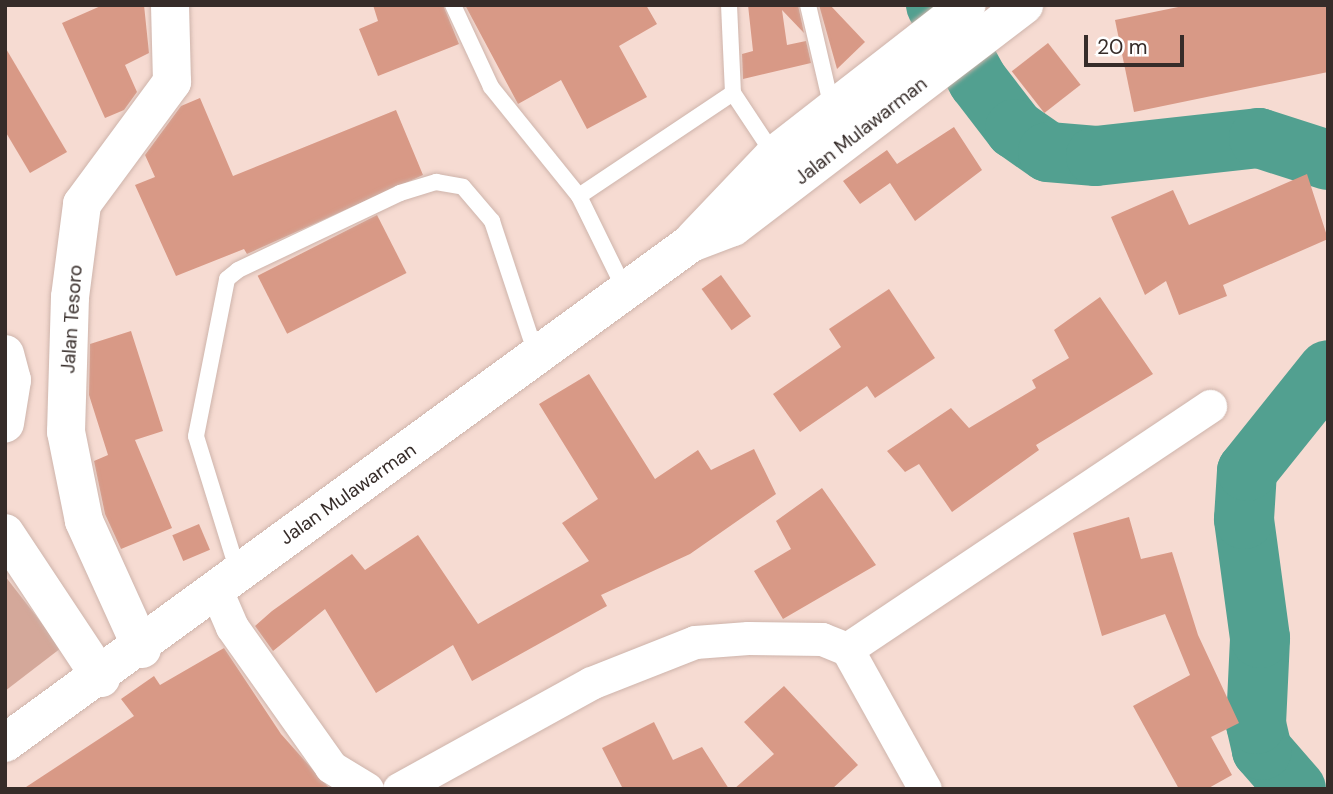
<!DOCTYPE html>
<style>
body{margin:0}
#map{position:relative;width:1333px;height:794px;overflow:hidden;background:#f6dbd2;font-family:"DM Sans",sans-serif}
div>[style]{position:absolute}
[style*='--x']{left:calc(var(--x)*1px);top:calc(var(--y)*1px);width:calc(var(--w)*1px);rotate:calc(var(--a)*1deg)}
.green>*{inset:0;background:#d4a89a}
.river>*{height:60px;margin:-30px;padding:0 30px;transform-origin:30px;border-radius:30px;background:#52a090}
.building>*{inset:0;background:#d89986;transform-origin:0 0}
.roads{filter:drop-shadow(0 0 2px #ceb4ab) drop-shadow(0 0 2px #ceb4ab)}
.service>*{height:16px;margin:-8px;padding:0 8px;transform-origin:8px;border-radius:8px;background:#fff}
.minor>*{height:33px;margin:-16.5px;padding:0 16.5px;transform-origin:16.5px;border-radius:16.5px;background:#fff}
.tertiary>*{height:38px;margin:-19px;padding:0 19px;transform-origin:19px;border-radius:19px;background:#fff}
.trunk>*{height:38px;margin:-19px;padding:0 19px;transform-origin:19px;border-radius:19px;background:#fff}
span{translate:-50% -50%;white-space:nowrap;text-align:center;line-height:1.15;-webkit-text-stroke:5px #fff;paint-order:stroke}
.street-label{font-size:19px;color:#362c29}
.frame{position:absolute;inset:0;border:7px solid #362c29;pointer-events:none}
.scale{position:absolute;left:1084px;top:35px;width:100px;height:32px;box-sizing:border-box;border:4px solid #362c29;border-top:0;padding-left:9px;font-size:21px;line-height:24px;white-space:nowrap;color:#362c29;-webkit-text-stroke:5px #fff;paint-order:stroke}
</style>
<div id="map">
<div class="green">
<div style="clip-path:polygon(5px 576px,61px 648px,5px 691px)"></div>
</div>
<div class="river">
<div style="--x:936;--y:5;--w:87;--a:61.1"></div>
<div style="--x:978;--y:81;--w:61;--a:52.4"></div>
<div style="--x:1015;--y:129;--w:40;--a:34.9"></div>
<div style="--x:1048;--y:152;--w:48;--a:4.8"></div>
<div style="--x:1096;--y:156;--w:164;--a:-6.3"></div>
<div style="--x:1259;--y:138;--w:72;--a:17.7"></div>
<div style="--x:1296;--y:789;--w:52;--a:-131.1"></div>
<div style="--x:1262;--y:750;--w:27;--a:-103"></div>
<div style="--x:1256;--y:724;--w:86;--a:-87.3"></div>
<div style="--x:1260;--y:638;--w:120;--a:-97.7"></div>
<div style="--x:1244;--y:519;--w:48;--a:-86.4"></div>
<div style="--x:1247;--y:471;--w:129;--a:-51.3"></div>
</div>
<div class="building">
<div style="clip-path:polygon(103px 5px,144px 5px,149px 53px,125px 65px,137px 92px,124px 110px,105px 118px,62px 23px)"></div>
<div style="clip-path:polygon(373px 5px,443px 5px,459px 44px,378px 76px,359px 29px,378px 21px)"></div>
<div style="clip-path:polygon(465px 5px,646px 5px,657px 24px,619px 46px,647px 97px,587px 129px,561px 80px,518px 104px)"></div>
<div style="clip-path:polygon(748px 5px,798px 5px,804px 33px,782px 10px,787px 45px,806px 41px,811px 63px,743px 79px,742px 54px,753px 51px)"></div>
<div style="clip-path:polygon(819px 5px,830px 5px,865px 42px,837px 69px)"></div>
<div style="clip-path:polygon(1188px 5px,1328px 5px,1328px 72px,1134px 112px,1115px 20px)"></div>
<div style="left:1048px;top:43px;width:53px;height:46px;rotate:52deg"></div>
<div style="clip-path:polygon(5px 47px,67px 152px,30px 173px,5px 131px)"></div>
<div style="clip-path:polygon(200px 98px,233px 176px,396px 110px,423px 175px,247px 254px,244px 249px,176px 276px,135px 185px,155px 177px,145px 155px,181px 106px)"></div>
<div style="clip-path:polygon(954px 127px,982px 170px,915px 221px,890px 183px,860px 204px,843px 181px,887px 150px,897px 164px)"></div>
<div style="clip-path:polygon(1307px 174px,1328px 239px,1223px 285px,1227px 296px,1179px 315px,1166px 281px,1145px 295px,1111px 217px,1173px 190px,1189px 225px)"></div>
<div style="left:377px;top:215px;width:65px;height:134px;rotate:63deg"></div>
<div style="left:721px;top:275px;width:51px;height:24px;rotate:54deg"></div>
<div style="clip-path:polygon(889px 289px,935px 358px,875px 398px,867px 386px,800px 432px,773px 394px,841px 347px,829px 329px)"></div>
<div style="clip-path:polygon(1100px 297px,1153px 374px,1036px 445px,1039px 450px,952px 512px,919px 464px,905px 472px,887px 451px,951px 408px,969px 428px,1036px 388px,1032px 380px,1069px 358px,1054px 330px)"></div>
<div style="clip-path:polygon(131px 331px,163px 431px,135px 440px,172px 528px,121px 549px,105px 514px,94px 461px,108px 455px,89px 395px,90px 344px)"></div>
<div style="clip-path:polygon(589px 374px,655px 479px,698px 450px,711px 470px,754px 449px,776px 494px,690px 554px,601px 595px,607px 606px,472px 681px,453px 645px,376px 693px,325px 609px,273px 651px,255px 626px,272px 611px,352px 554px,365px 570px,418px 535px,478px 624px,589px 561px,562px 523px,598px 499px,539px 404px)"></div>
<div style="clip-path:polygon(822px 488px,876px 565px,783px 619px,754px 571px,791px 549px,776px 521px)"></div>
<div style="clip-path:polygon(1129px 517px,1141px 559px,1172px 552px,1198px 635px,1239px 723px,1211px 737px,1232px 775px,1207px 789px,1179px 789px,1133px 706px,1190px 675px,1165px 614px,1102px 636px,1073px 533px)"></div>
<div style="left:199px;top:524px;width:28px;height:29px;rotate:67deg"></div>
<div style="clip-path:polygon(224px 648px,281px 734px,330px 789px,23px 789px,134px 716px,121px 699px,154px 676px,160px 685px)"></div>
<div style="clip-path:polygon(784px 686px,858px 765px,832px 789px,734px 789px,774px 754px,744px 722px)"></div>
<div style="clip-path:polygon(654px 722px,673px 760px,702px 747px,729px 789px,623px 789px,602px 748px)"></div>
</div>
<div class="roads">
<div class="service">
<div style="--x:453;--y:5;--w:90;--a:65.1"></div>
<div style="--x:491;--y:87;--w:140;--a:51.1"></div>
<div style="--x:729;--y:5;--w:88;--a:87.4"></div>
<div style="--x:808;--y:5;--w:106;--a:76.9"></div>
<div style="--x:626;--y:292;--w:107;--a:-116.1"></div>
<div style="--x:579;--y:196;--w:185;--a:-33.8"></div>
<div style="--x:733;--y:93;--w:74;--a:56.5"></div>
<div style="--x:238;--y:572;--w:142;--a:-107.2"></div>
<div style="--x:196;--y:436;--w:160;--a:-78.8"></div>
<div style="--x:227;--y:279;--w:14;--a:-39"></div>
<div style="--x:238;--y:270;--w:179;--a:-25.4"></div>
<div style="--x:400;--y:193;--w:38;--a:-17"></div>
<div style="--x:436;--y:182;--w:27;--a:10"></div>
<div style="--x:463;--y:187;--w:45;--a:49.5"></div>
<div style="--x:492;--y:221;--w:140;--a:71.7"></div>
</div>
<div class="minor">
<div style="--x:216;--y:590;--w:40;--a:66.6"></div>
<div style="--x:232;--y:627;--w:171;--a:54.7"></div>
<div style="--x:331;--y:767;--w:42;--a:31.4"></div>
<div style="--x:847;--y:649;--w:437;--a:-33.8"></div>
<div style="--x:399;--y:789;--w:219;--a:-28.9"></div>
<div style="--x:591;--y:683;--w:112;--a:-21.5"></div>
<div style="--x:695;--y:642;--w:53;--a:-4.3"></div>
<div style="--x:748;--y:638;--w:74;--a:0.8"></div>
<div style="--x:822;--y:639;--w:27;--a:22"></div>
<div style="--x:847;--y:649;--w:160;--a:60.9"></div>
</div>
<div class="tertiary">
<div style="--x:5;--y:354;--w:27;--a:75"></div>
<div style="--x:12;--y:380;--w:44;--a:99.2"></div>
<div style="--x:5;--y:533;--w:174;--a:56.5"></div>
<div style="--x:142;--y:649;--w:141;--a:-114.4"></div>
<div style="--x:84;--y:521;--w:91;--a:-101.4"></div>
<div style="--x:66;--y:432;--w:135;--a:-88.3"></div>
<div style="--x:70;--y:297;--w:94;--a:-82.6"></div>
<div style="--x:82;--y:204;--w:152;--a:-53.6"></div>
<div style="--x:172;--y:82;--w:77;--a:-91.5"></div>
</div>
<div class="trunk">
<div style="--x:694;--y:239;--w:116;--a:-46.4"></div>
<div style="--x:774;--y:155;--w:244;--a:-37.9"></div>
<div style="--x:5;--y:743;--w:849;--a:-36.09"></div>
<div style="--x:691;--y:243;--w:45;--a:-20.9"></div>
<div style="--x:733;--y:227;--w:366;--a:-37.3"></div>
</div>
</div>
<div class="street-label">
<span style="left:861px;top:131px;rotate:-38deg">Jalan Mulawarman</span>
<span style="left:72px;top:319px;rotate:-86deg">Jalan Tesoro</span>
<span style="left:348px;top:494px;rotate:-35deg">Jalan Mulawarman</span>
</div>
<div class="frame"></div>
<div class="scale">20 m</div>
</div>
